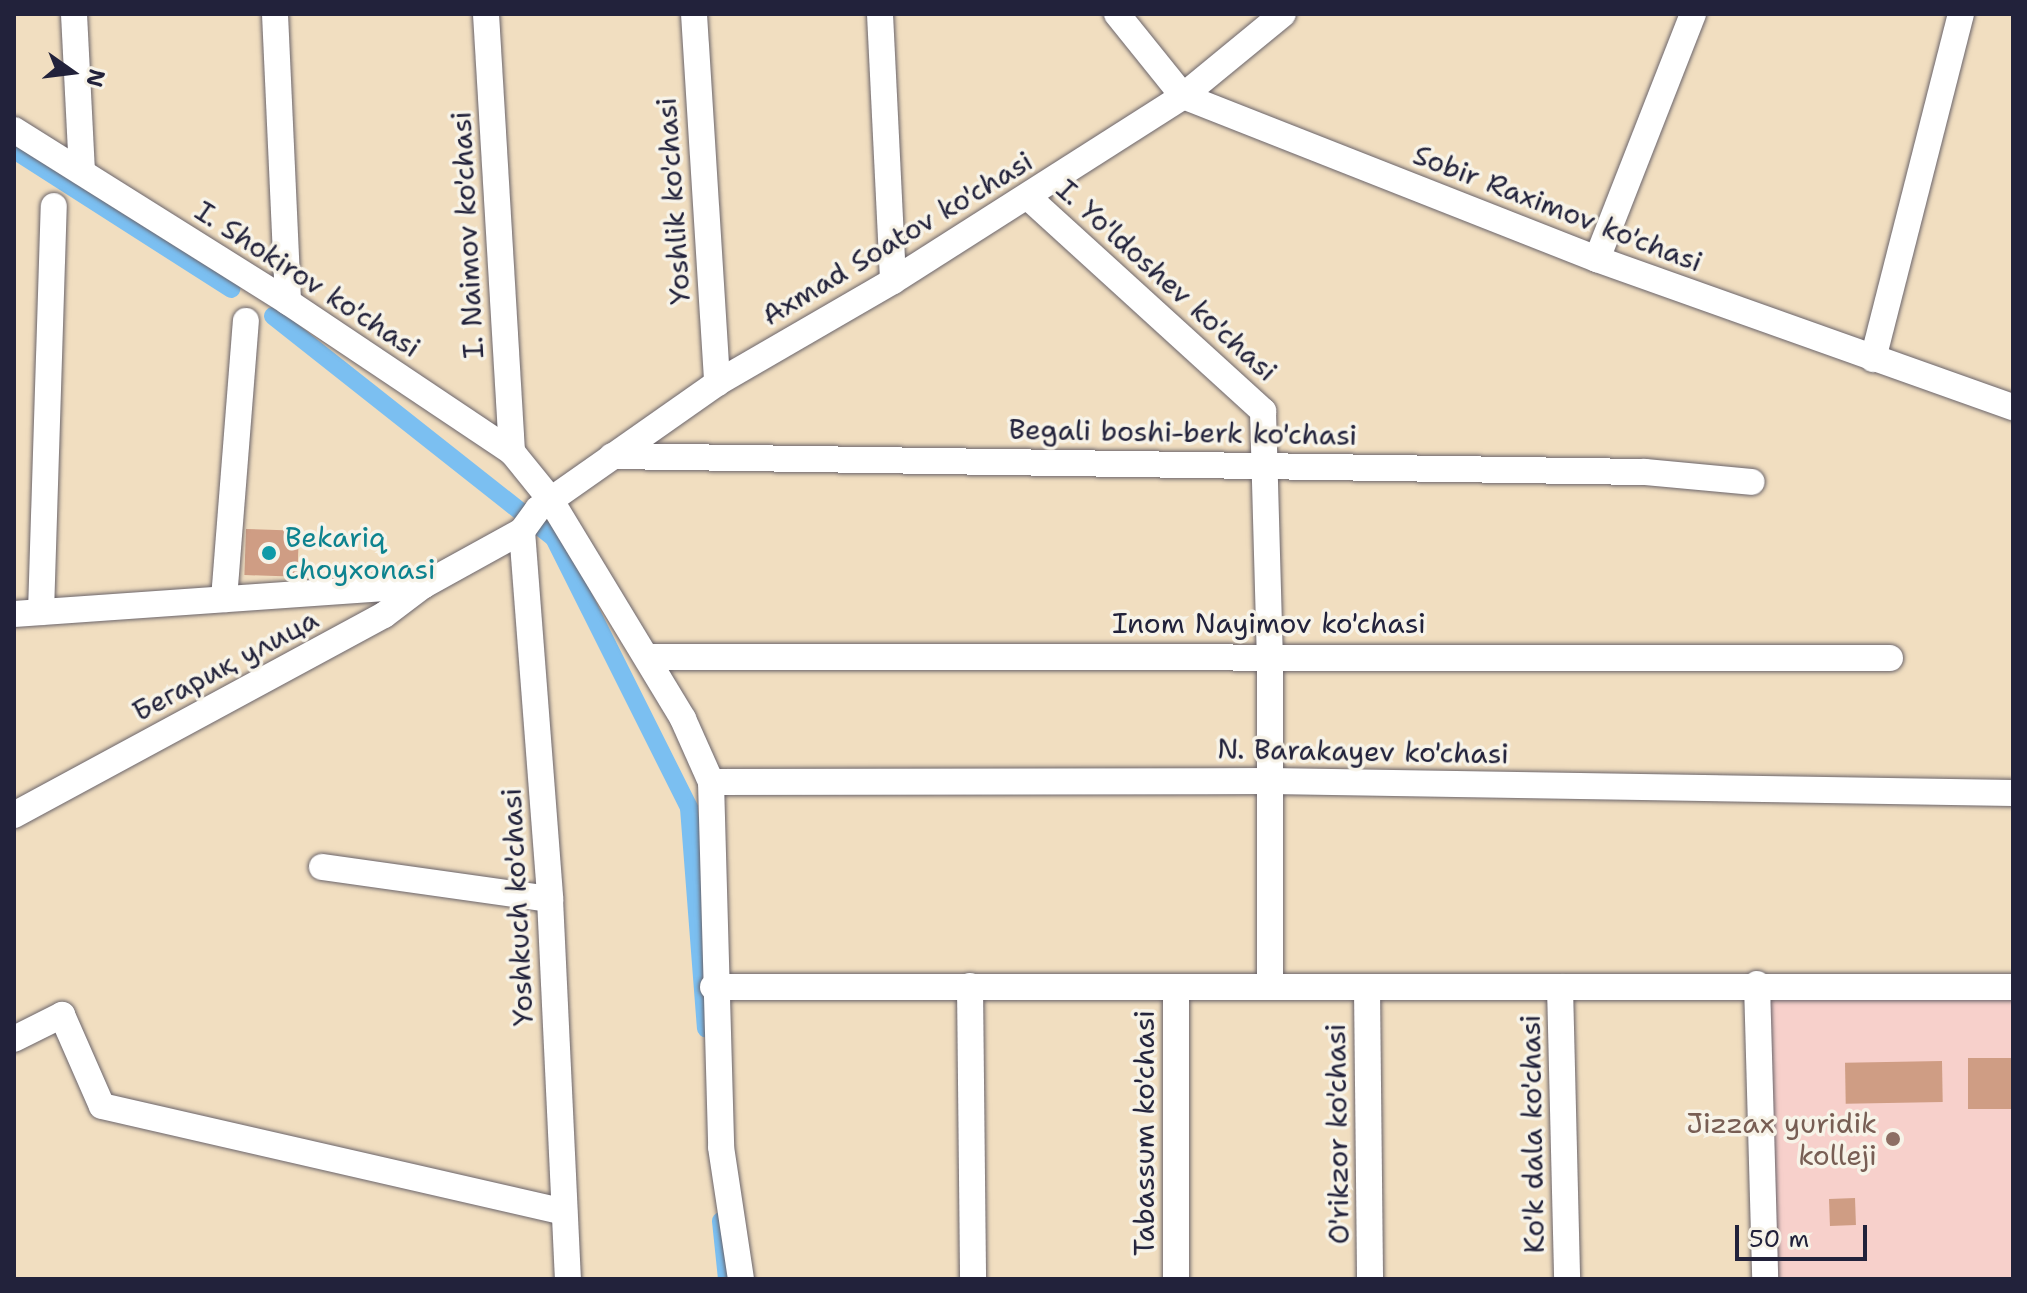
<!DOCTYPE html>
<meta charset="utf-8">
<style>
body{margin:0}
#map{position:relative;width:2027px;height:1293px;overflow:hidden;background:#f1dec0;font-family:"Shantell Sans",sans-serif}
div>[style]{position:absolute}
[style*='--x']{left:calc(var(--x)*1px);top:calc(var(--y)*1px);width:calc(var(--w)*1px);rotate:calc(var(--a)*1deg)}
.built>*{inset:0;background:#f7d0cb;transform-origin:0 0}
.canal>*{height:18px;margin:-9px;padding:0 9px;transform-origin:9px;border-radius:9px;background:#7bbff1}
.building>*{inset:0;background:#cf9d84;transform-origin:0 0}
.roads{filter:drop-shadow(0 0 2px #6a646a) drop-shadow(0 0 2px #6a646a)}
.minor>*{height:26px;margin:-13px;padding:0 13px;transform-origin:13px;border-radius:13px;background:#fff}
.dots>*{width:22px;height:22px;translate:-50% -50%;box-sizing:border-box;border:4px solid #f7f3e8;border-radius:50%}
span{translate:-50% -50%;white-space:nowrap;text-align:center;line-height:1.15;-webkit-text-stroke:7px #f7f3e8;paint-order:stroke}
.street-label{font-size:28px;color:#22223b}
.culture-label{font-size:28px;color:#0d838f}
.left{translate:0 -50%;text-align:left}
.education-label{font-size:28px;color:#785e54}
.right{translate:-100% -50%;text-align:right}
.frame{position:absolute;inset:0;border:16px solid #22223b;pointer-events:none}
.north{position:absolute;left:32px;top:32px;width:80px;height:80px;-webkit-text-stroke:6px #f7f3e8;paint-order:stroke;rotate:104deg;font-size:22px;font-weight:700;line-height:32px;text-align:center;color:#22223b}
.north::after{content:'';display:block;margin:auto;width:28px;height:36px;background:#22223b;clip-path:polygon(50% 0,100% 100%,50% 72%,0 100%)}
.scale{position:absolute;left:1735px;top:1225px;width:132px;height:36px;box-sizing:border-box;border:4px solid #22223b;border-top:0;padding-left:10px;font-size:24px;line-height:28px;white-space:nowrap;color:#22223b;-webkit-text-stroke:6px #f7f3e8;paint-order:stroke}
</style>
<div id="map">
<div class="built">
<div style="left:1763px;top:999px;width:250px;height:281px"></div>
</div>
<div class="canal">
<div style="--x:14;--y:150;--w:258;--a:32.6"></div>
<div style="--x:273;--y:316;--w:358;--a:38.3"></div>
<div style="--x:554;--y:538;--w:302;--a:63.4"></div>
<div style="--x:689;--y:808;--w:221;--a:85.6"></div>
<div style="--x:721;--y:1221;--w:58;--a:84.1"></div>
</div>
<div class="building">
<div style="left:246px;top:529px;width:53px;height:46px;rotate:2deg"></div>
<div style="left:2013px;top:1058px;width:51px;height:45px;rotate:90deg"></div>
<div style="left:1942px;top:1061px;width:41px;height:97px;rotate:89deg"></div>
<div style="left:1855px;top:1198px;width:27px;height:26px;rotate:88deg"></div>
</div>
<div class="roads">
<div class="minor">
<div style="--x:74;--y:14;--w:158;--a:87.1"></div>
<div style="--x:275;--y:14;--w:288;--a:87.4"></div>
<div style="--x:486;--y:14;--w:439;--a:86.6"></div>
<div style="--x:694;--y:14;--w:370;--a:86.4"></div>
<div style="--x:880;--y:14;--w:267;--a:87.2"></div>
<div style="--x:1117;--y:14;--w:105;--a:51.2"></div>
<div style="--x:1183;--y:96;--w:445;--a:21.5"></div>
<div style="--x:1597;--y:259;--w:442;--a:19.6"></div>
<div style="--x:14;--y:130;--w:324;--a:32.1"></div>
<div style="--x:288;--y:302;--w:270;--a:33.8"></div>
<div style="--x:512;--y:452;--w:60;--a:51"></div>
<div style="--x:550;--y:499;--w:257;--a:58.8"></div>
<div style="--x:683;--y:719;--w:69;--a:66"></div>
<div style="--x:711;--y:782;--w:365;--a:88.4"></div>
<div style="--x:721;--y:1147;--w:134;--a:81.4"></div>
<div style="--x:1028;--y:197;--w:318;--a:42.3"></div>
<div style="--x:1263;--y:411;--w:244;--a:88.4"></div>
<div style="--x:1270;--y:655;--w:332;--a:90"></div>
<div style="--x:1597;--y:259;--w:263;--a:-68.6"></div>
<div style="--x:1873;--y:359;--w:356;--a:-75.7"></div>
<div style="--x:612;--y:456;--w:1033;--a:0.89"></div>
<div style="--x:1645;--y:472;--w:107;--a:5.3"></div>
<div style="--x:522;--y:531;--w:369;--a:85.6"></div>
<div style="--x:550;--y:899;--w:380;--a:87.3"></div>
<div style="--x:224;--y:599;--w:279;--a:-85.5"></div>
<div style="--x:41;--y:612;--w:406;--a:-88.2"></div>
<div style="--x:14;--y:614;--w:411;--a:-4"></div>
<div style="--x:647;--y:657;--w:1243;--a:0.05"></div>
<div style="--x:711;--y:782;--w:559;--a:-0.1"></div>
<div style="--x:1270;--y:781;--w:743;--a:0.93"></div>
<div style="--x:14;--y:815;--w:421;--a:-28.4"></div>
<div style="--x:384;--y:615;--w:50;--a:-36.9"></div>
<div style="--x:424;--y:585;--w:112;--a:-28.9"></div>
<div style="--x:522;--y:531;--w:27;--a:-54"></div>
<div style="--x:538;--y:509;--w:219;--a:-35.1"></div>
<div style="--x:717;--y:383;--w:203;--a:-30.1"></div>
<div style="--x:893;--y:281;--w:344;--a:-32.5"></div>
<div style="--x:1183;--y:96;--w:129;--a:-39.4"></div>
<div style="--x:322;--y:867;--w:230;--a:8"></div>
<div style="--x:1757;--y:984;--w:295;--a:88.4"></div>
<div style="--x:970;--y:986;--w:293;--a:89.4"></div>
<div style="--x:713;--y:987;--w:1300;--a:0"></div>
<div style="--x:1176;--y:987;--w:292;--a:90"></div>
<div style="--x:1560;--y:987;--w:292;--a:88.6"></div>
<div style="--x:1367;--y:988;--w:291;--a:89.4"></div>
<div style="--x:14;--y:1039;--w:54;--a:-26.6"></div>
<div style="--x:62;--y:1015;--w:99;--a:66.3"></div>
<div style="--x:102;--y:1106;--w:474;--a:12.9"></div>
</div>
</div>
<div class="dots">
<div style="left:269px;top:553px;background:#0f9aa8"></div>
<div style="left:1893px;top:1139px;background:#8d6e63"></div>
</div>
<div class="street-label">
<span style="left:673px;top:201px;rotate:-94deg">Yoshlik ko'chasi</span>
<span style="left:1558px;top:208px;rotate:21deg">Sobir Raximov ko'chasi</span>
<span style="left:467px;top:235px;rotate:-93deg">I. Naimov ko'chasi</span>
<span style="left:897px;top:238px;rotate:-31deg">Axmad Soatov ko'chasi</span>
<span style="left:308px;top:279px;rotate:33deg">I. Shokirov ko'chasi</span>
<span style="left:1167px;top:280px;rotate:42deg">I. Yo'ldoshev ko'chasi</span>
<span style="left:1183px;top:432px;rotate:1deg">Begali boshi-berk ko'chasi</span>
<span style="left:1269px;top:623px">Inom Nayimov ko'chasi</span>
<span style="left:225px;top:665px;rotate:-28deg">Бегариқ улица</span>
<span style="left:1363px;top:751px;rotate:1deg">N. Barakayev ko'chasi</span>
<span style="left:517px;top:907px;rotate:-93deg">Yoshkuch ko'chasi</span>
<span style="left:1144px;top:1133px;rotate:-90deg">Tabassum ko'chasi</span>
<span style="left:1337px;top:1134px;rotate:-91deg">O'rikzor ko'chasi</span>
<span style="left:1532px;top:1134px;rotate:-91deg">Ko'k dala ko'chasi</span>
</div>
<div class="culture-label">
<span class="left" style="left:285px;top:553px">Bekariq<br>choyxonasi</span>
</div>
<div class="education-label">
<span class="right" style="left:1877px;top:1139px">Jizzax yuridik<br>kolleji</span>
</div>
<div class="frame"></div>
<div class="north">N</div>
<div class="scale">50 m</div>
</div>
